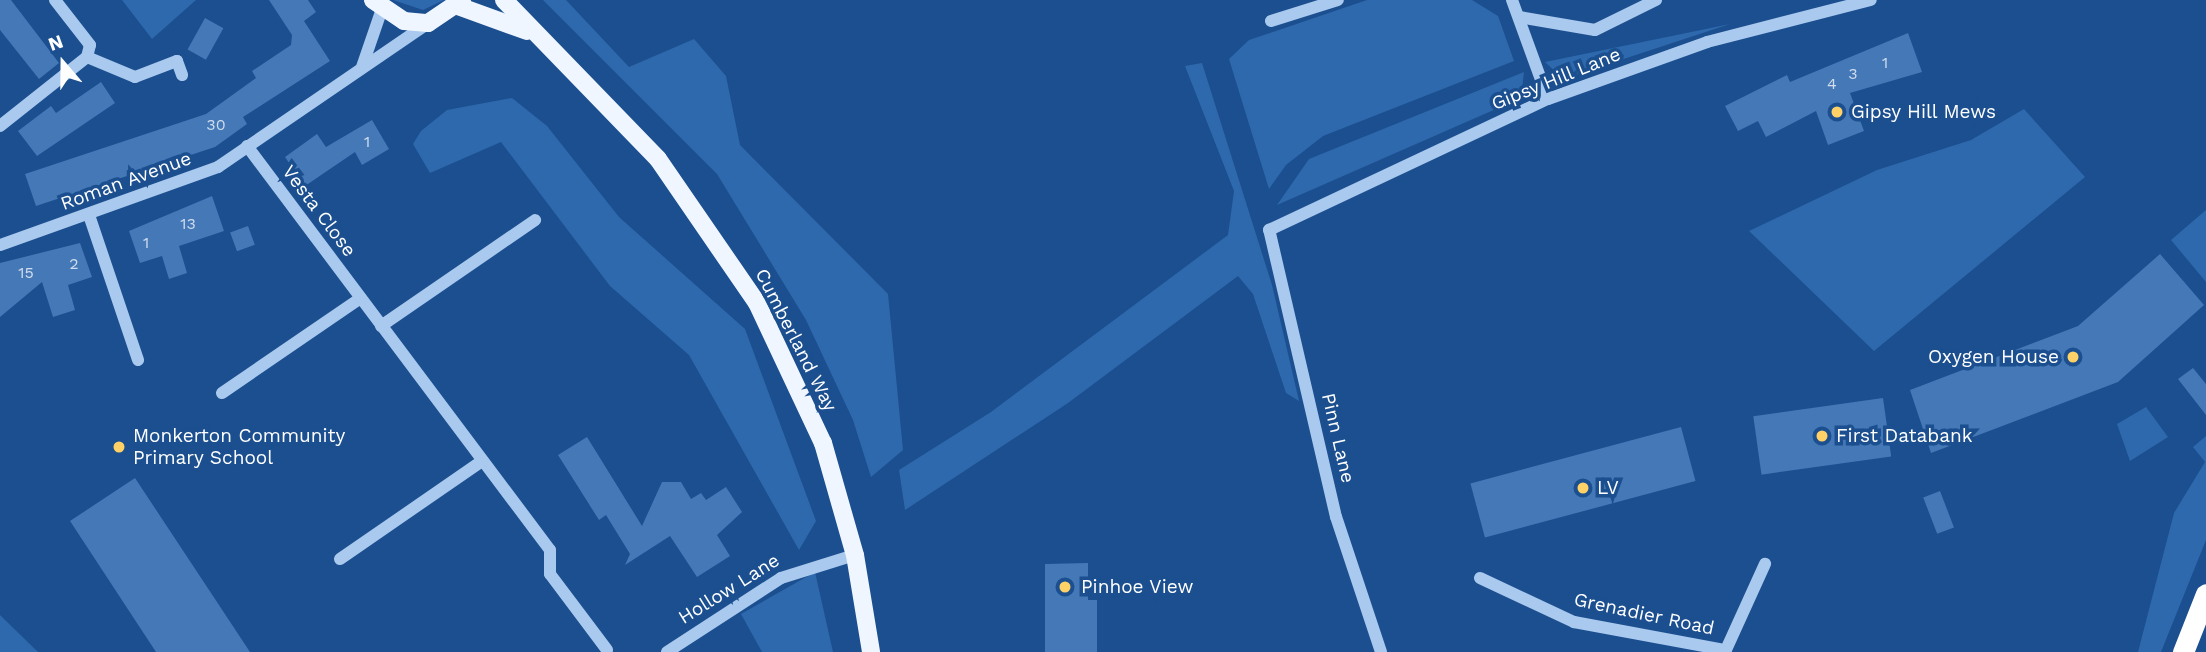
<!DOCTYPE html>
<style>
body{margin:0}
#map{position:relative;width:2206px;height:652px;overflow:hidden;background:#1b4f8f;font-family:"Work Sans",sans-serif}
div>[style]{position:absolute}
[style*='--x']{left:calc(var(--x)*1px);top:calc(var(--y)*1px);width:calc(var(--w)*1px);rotate:calc(var(--a)*1deg)}
.green>*{inset:0;background:#2e69ad}
.building>*{inset:0;background:#4478b7;transform-origin:0 0}
.minor>*{height:12px;margin:-6px;padding:0 6px;transform-origin:6px;border-radius:6px;background:#a9c9ee}
.major>*{height:18px;margin:-9px;padding:0 9px;transform-origin:9px;border-radius:9px;background:#f0f6ff}
.highway>*{height:21px;margin:-10.5px;padding:0 10.5px;transform-origin:10.5px;border-radius:10.5px;background:#fff}
.dots>*{width:19px;height:19px;translate:-50% -50%;box-sizing:border-box;border:4px solid #1b4f8f;border-radius:50%}
span{translate:-50% -50%;white-space:nowrap;text-align:center;line-height:1.15;-webkit-text-stroke:7px #1b4f8f;paint-order:stroke}
.number-label{font-size:16px;color:#d0dded}
.number-label span{-webkit-text-stroke-width:0}
.street-label{font-size:19px;color:#fff}
.poi-label{font-size:19px;color:#fff}
.left{translate:0 -50%;text-align:left}
.right{translate:-100% -50%;text-align:right}
.north{position:absolute;left:28px;top:28px;width:70px;height:70px;-webkit-text-stroke:5px #1b4f8f;paint-order:stroke;rotate:340deg;font-size:19px;font-weight:700;line-height:28px;text-align:center;color:#fff}
.north::after{content:'';display:block;margin:auto;width:24px;height:32px;background:#fff;clip-path:polygon(50% 0,100% 100%,50% 72%,0 100%)}
</style>
<div id="map">
<div class="green">
<div style="clip-path:polygon(122px 0,196px 0,152px 39px)"></div>
<div style="clip-path:polygon(393px 0,444px 0,423px 10px)"></div>
<div style="clip-path:polygon(543px 0,566px 0,629px 67px,694px 39px,726px 76px,740px 145px,888px 294px,903px 450px,871px 477px,853px 420px,806px 320px,717px 174px)"></div>
<div style="clip-path:polygon(1367px 0,1472px 0,1498px 16px,1514px 61px,1323px 136px,1286px 165px,1269px 189px,1229px 59px,1249px 40px)"></div>
<div style="clip-path:polygon(1730px 24px,1575px 75px,1561px 77px,1545px 62px)"></div>
<div style="clip-path:polygon(1202px 63px,1272px 285px,1299px 401px,1286px 393px,1253px 294px,1238px 276px,1068px 403px,905px 510px,899px 470px,991px 412px,1228px 235px,1234px 191px,1185px 66px)"></div>
<div style="clip-path:polygon(1524px 72px,1521px 98px,1277px 205px,1309px 159px)"></div>
<div style="clip-path:polygon(512px 98px,547px 126px,619px 217px,745px 329px,816px 521px,799px 550px,689px 355px,610px 286px,501px 142px,430px 173px,413px 144px,421px 131px,447px 110px)"></div>
<div style="clip-path:polygon(2024px 109px,2085px 177px,1874px 351px,1749px 231px,1877px 170px,1971px 140px)"></div>
<div style="clip-path:polygon(2206px 210px,2206px 282px,2171px 240px)"></div>
<div style="clip-path:polygon(2146px 407px,2168px 437px,2130px 461px,2117px 424px)"></div>
<div style="clip-path:polygon(2206px 436px,2206px 540px,2161px 652px,2138px 652px,2174px 513px,2205px 462px,2193px 447px)"></div>
<div style="clip-path:polygon(815px 572px,833px 652px,762px 652px,741px 614px)"></div>
<div style="clip-path:polygon(0 615px,38px 652px,0 652px)"></div>
</div>
<div class="building">
<div style="clip-path:polygon(0 0,11px 0,59px 63px,39px 79px,0 30px)"></div>
<div style="clip-path:polygon(269px 0,308px 0,316px 12px,304px 21px,330px 61px,243px 117px,247px 124px,215px 147px,36px 206px,25px 174px,206px 114px,256px 78px,252px 71px,291px 45px,292px 35px)"></div>
<div style="left:205px;top:18px;width:21px;height:36px;rotate:29deg"></div>
<div style="clip-path:polygon(1908px 33px,1922px 72px,1850px 93px,1864px 131px,1828px 145px,1816px 111px,1766px 137px,1758px 121px,1738px 131px,1725px 106px,1787px 75px,1790px 82px)"></div>
<div style="clip-path:polygon(101px 82px,115px 103px,37px 156px,18px 131px,51px 106px,56px 113px)"></div>
<div style="clip-path:polygon(372px 120px,389px 149px,362px 165px,355px 152px,305px 186px,285px 157px,317px 134px,326px 147px)"></div>
<div style="clip-path:polygon(212px 196px,224px 231px,179px 246px,187px 273px,169px 279px,162px 256px,140px 263px,129px 231px)"></div>
<div style="left:248px;top:226px;width:20px;height:19px;rotate:70deg"></div>
<div style="clip-path:polygon(80px 243px,92px 277px,68px 285px,75px 310px,53px 317px,42px 282px,0 317px,0 263px)"></div>
<div style="clip-path:polygon(2160px 254px,2204px 305px,2118px 382px,1931px 453px,1910px 390px,2078px 326px)"></div>
<div style="clip-path:polygon(2193px 368px,2206px 384px,2206px 415px,2178px 379px)"></div>
<div style="left:1883px;top:398px;width:59px;height:131px;rotate:82deg"></div>
<div style="left:1681px;top:427px;width:56px;height:218px;rotate:75deg"></div>
<div style="clip-path:polygon(587px 437px,642px 526px,662px 482px,681px 482px,691px 499px,701px 493px,706px 500px,726px 487px,742px 512px,717px 535px,730px 556px,697px 577px,670px 536px,625px 565px,630px 554px,606px 515px,599px 520px,558px 455px)"></div>
<div style="clip-path:polygon(135px 478px,213px 596px,250px 652px,156px 652px,70px 521px)"></div>
<div style="left:1940px;top:491px;width:39px;height:18px;rotate:69deg"></div>
<div style="clip-path:polygon(1088px 563px,1088px 600px,1097px 600px,1097px 652px,1045px 652px,1045px 564px)"></div>
</div>
<div class="minor">
<div style="--x:55;--y:0;--w:57;--a:52.1"></div>
<div style="--x:90;--y:45;--w:12;--a:104"></div>
<div style="--x:1512;--y:0;--w:105;--a:70"></div>
<div style="--x:1519;--y:17;--w:77;--a:9.7"></div>
<div style="--x:1595;--y:30;--w:68;--a:-26.2"></div>
<div style="--x:1271;--y:21;--w:70;--a:-17.4"></div>
<div style="--x:362;--y:67;--w:61;--a:-71"></div>
<div style="--x:0;--y:126;--w:111;--a:-38.4"></div>
<div style="--x:87;--y:57;--w:52;--a:22.6"></div>
<div style="--x:135;--y:77;--w:45;--a:-20.9"></div>
<div style="--x:177;--y:61;--w:15;--a:70"></div>
<div style="--x:247;--y:146;--w:505;--a:53.13"></div>
<div style="--x:550;--y:550;--w:24;--a:90"></div>
<div style="--x:550;--y:574;--w:95;--a:53.1"></div>
<div style="--x:90;--y:218;--w:150;--a:71.3"></div>
<div style="--x:0;--y:245;--w:232;--a:-19.7"></div>
<div style="--x:218;--y:167;--w:255;--a:-34.4"></div>
<div style="--x:381;--y:326;--w:187;--a:-34.5"></div>
<div style="--x:222;--y:393;--w:168;--a:-34.4"></div>
<div style="--x:340;--y:559;--w:173;--a:-34.6"></div>
<div style="--x:1480;--y:578;--w:104;--a:25.1"></div>
<div style="--x:1574;--y:622;--w:154;--a:10.5"></div>
<div style="--x:667;--y:652;--w:136;--a:-33"></div>
<div style="--x:781;--y:578;--w:77;--a:-17.3"></div>
<div style="--x:1381;--y:652;--w:142;--a:-108.4"></div>
<div style="--x:1336;--y:517;--w:295;--a:-103.1"></div>
<div style="--x:1269;--y:230;--w:308;--a:-25.2"></div>
<div style="--x:1548;--y:99;--w:169;--a:-19.7"></div>
<div style="--x:1707;--y:42;--w:169;--a:-14.4"></div>
<div style="--x:1725;--y:652;--w:97;--a:-65.6"></div>
</div>
<div class="major">
<div style="--x:373;--y:0;--w:37;--a:34"></div>
<div style="--x:404;--y:21;--w:24;--a:5"></div>
<div style="--x:428;--y:23;--w:41;--a:-34.1"></div>
<div style="--x:504;--y:0;--w:221;--a:45.9"></div>
<div style="--x:658;--y:159;--w:175;--a:55.5"></div>
<div style="--x:757;--y:303;--w:155;--a:64.8"></div>
<div style="--x:823;--y:443;--w:116;--a:74.1"></div>
<div style="--x:855;--y:555;--w:98;--a:80.6"></div>
<div style="--x:458;--y:6;--w:73;--a:19.9"></div>
</div>
<div class="highway">
<div style="--x:2183;--y:652;--w:62;--a:-68.4"></div>
</div>
<div class="dots">
<div style="left:1837px;top:112px;background:#ffd166"></div>
<div style="left:2073px;top:357px;background:#ffd166"></div>
<div style="left:1822px;top:436px;background:#ffd166"></div>
<div style="left:119px;top:447px;background:#ffd166"></div>
<div style="left:1583px;top:488px;background:#ffd166"></div>
<div style="left:1065px;top:587px;background:#ffd166"></div>
</div>
<div class="number-label">
<span style="left:1885px;top:63px">1</span>
<span style="left:1853px;top:74px">3</span>
<span style="left:1832px;top:84px">4</span>
<span style="left:216px;top:125px">30</span>
<span style="left:367px;top:142px">1</span>
<span style="left:188px;top:224px">13</span>
<span style="left:146px;top:243px">1</span>
<span style="left:74px;top:264px">2</span>
<span style="left:26px;top:273px">15</span>
</div>
<div class="street-label">
<span style="left:1556px;top:79px;rotate:-22deg">Gipsy Hill Lane</span>
<span style="left:126px;top:181px;rotate:-20deg">Roman Avenue</span>
<span style="left:319px;top:211px;rotate:53deg">Vesta Close</span>
<span style="left:796px;top:340px;rotate:63deg">Cumberland Way</span>
<span style="left:1338px;top:438px;rotate:77deg">Pinn Lane</span>
<span style="left:729px;top:589px;rotate:-32deg">Hollow Lane</span>
<span style="left:1644px;top:614px;rotate:12deg">Grenadier Road</span>
</div>
<div class="poi-label">
<span class="left" style="left:1851px;top:112px">Gipsy Hill Mews</span>
<span class="right" style="left:2059px;top:357px">Oxygen House</span>
<span class="left" style="left:133px;top:447px">Monkerton Community<br>Primary School</span>
<span class="left" style="left:1836px;top:436px">First Databank</span>
<span class="left" style="left:1597px;top:488px">LV</span>
<span class="left" style="left:1081px;top:587px">Pinhoe View</span>
</div>
<div class="north">N</div>
</div>
